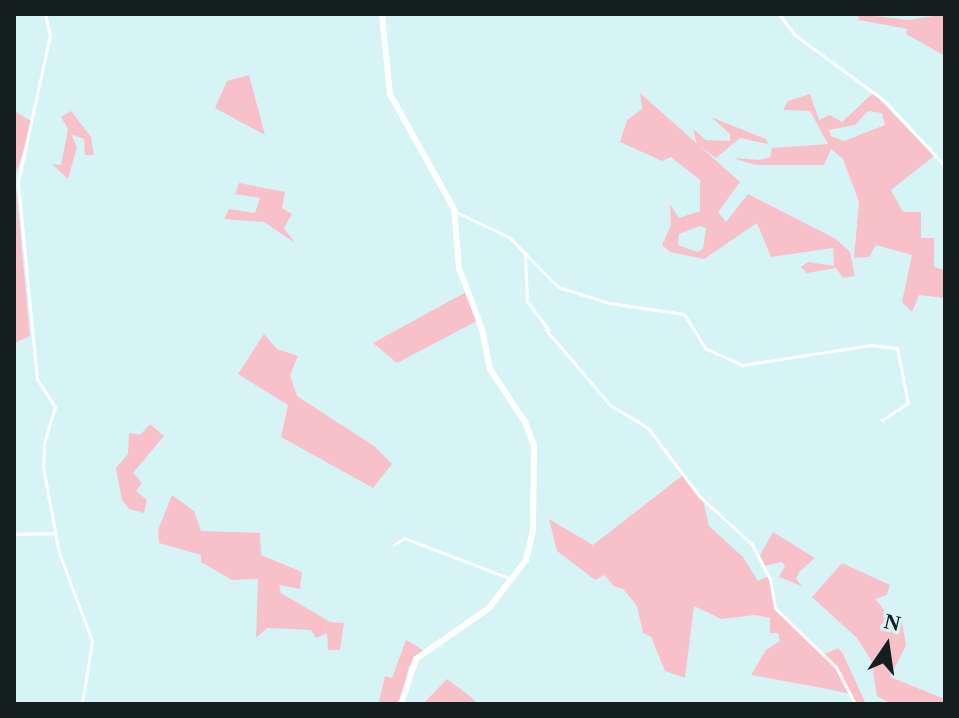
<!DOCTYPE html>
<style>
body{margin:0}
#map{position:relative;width:959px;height:718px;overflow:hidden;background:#d6f4f6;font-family:"Times New Roman",serif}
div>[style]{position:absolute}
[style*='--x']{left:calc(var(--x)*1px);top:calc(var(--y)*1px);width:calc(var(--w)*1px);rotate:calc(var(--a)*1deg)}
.green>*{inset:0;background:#f8c1ca}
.street>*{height:3px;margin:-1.5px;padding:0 1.5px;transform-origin:1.5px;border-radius:1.5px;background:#fff}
.secondary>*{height:6px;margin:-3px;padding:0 3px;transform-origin:3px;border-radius:3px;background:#fff}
span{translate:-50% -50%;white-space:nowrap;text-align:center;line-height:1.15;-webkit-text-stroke:7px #d6f4f6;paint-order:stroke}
.frame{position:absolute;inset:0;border:16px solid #131e1f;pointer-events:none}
.north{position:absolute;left:847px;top:606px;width:80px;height:80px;-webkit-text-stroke:6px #d6f4f6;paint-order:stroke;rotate:13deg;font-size:22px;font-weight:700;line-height:32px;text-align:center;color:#131e1f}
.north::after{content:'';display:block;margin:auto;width:28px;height:36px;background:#131e1f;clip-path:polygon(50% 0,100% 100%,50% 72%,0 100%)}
</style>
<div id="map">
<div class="green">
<div style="clip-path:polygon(858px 14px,909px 20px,945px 14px,945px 56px,906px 34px,907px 29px,859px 20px)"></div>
<div style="clip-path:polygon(249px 75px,265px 135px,215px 108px,227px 81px)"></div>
<div style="clip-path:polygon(evenodd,640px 93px,740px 182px,718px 212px,726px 222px,748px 194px,836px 239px,850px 252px,855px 276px,843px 278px,836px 268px,807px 273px,801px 267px,808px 262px,834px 266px,833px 248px,771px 257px,757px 223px,704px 259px,670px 252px,662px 245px,671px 225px,670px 204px,679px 218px,700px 211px,700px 180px,671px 157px,662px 161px,620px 142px,627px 120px,642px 109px,640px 93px,700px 226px,706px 228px,703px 249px,697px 252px,678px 245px,679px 234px,700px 226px)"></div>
<div style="clip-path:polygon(evenodd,873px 93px,934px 156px,891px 190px,903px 212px,921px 212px,921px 238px,934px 238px,934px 267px,945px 270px,945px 298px,919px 295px,912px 312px,902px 302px,912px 255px,876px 245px,869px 257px,854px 258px,859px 202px,843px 159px,831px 149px,824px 165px,755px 165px,733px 158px,760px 160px,770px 157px,772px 148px,828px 144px,810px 111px,783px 110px,788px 101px,810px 94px,819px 120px,830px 115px,842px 122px,873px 93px,868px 111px,882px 113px,885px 125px,844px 141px,831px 136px,829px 130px,855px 125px,868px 111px)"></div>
<div style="clip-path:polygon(14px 111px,33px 122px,15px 176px,30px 336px,15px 343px)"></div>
<div style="clip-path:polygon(71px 111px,91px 137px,94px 155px,85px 155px,84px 139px,71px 134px,77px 147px,68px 179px,52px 164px,61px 165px,68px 129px,61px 117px)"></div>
<div style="clip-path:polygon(711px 117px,766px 139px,768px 144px,740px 138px,716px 158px,697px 144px,693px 129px,706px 140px,730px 141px,730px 134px)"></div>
<div style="clip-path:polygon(239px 183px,285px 192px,282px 208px,292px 214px,284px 228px,295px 243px,264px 222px,224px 219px,229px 209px,255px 213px,260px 198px,235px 194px)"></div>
<div style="clip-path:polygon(466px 292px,477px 321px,397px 363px,373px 343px)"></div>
<div style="clip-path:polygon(264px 334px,277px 349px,298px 356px,290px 375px,297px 396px,374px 446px,392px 464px,373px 488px,281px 437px,288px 405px,238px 374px)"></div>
<div style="clip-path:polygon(150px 424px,164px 436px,133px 473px,142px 483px,136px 491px,147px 500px,144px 513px,129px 509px,122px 500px,116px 468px,128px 454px,129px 433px,140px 435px)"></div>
<div style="clip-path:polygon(683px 475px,703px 500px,709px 526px,743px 557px,758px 581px,769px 576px,778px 610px,825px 654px,838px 648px,843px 654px,866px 704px,855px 704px,849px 694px,828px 689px,751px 675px,766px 650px,780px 641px,778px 633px,770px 633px,770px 618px,755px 615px,721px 619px,694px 606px,685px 678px,665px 671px,651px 637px,643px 633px,637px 606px,623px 589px,613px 586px,605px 575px,595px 580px,557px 551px,549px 519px,593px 545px)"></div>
<div style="clip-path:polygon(172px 495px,194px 511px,201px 531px,260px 533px,261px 555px,302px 572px,300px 589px,279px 585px,281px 593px,330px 622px,344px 623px,340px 650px,328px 650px,327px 633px,316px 638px,311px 630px,267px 628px,256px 638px,258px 579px,232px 580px,201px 562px,201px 555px,159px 543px,158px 530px)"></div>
<div style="clip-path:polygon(773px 532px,815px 558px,799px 572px,796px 579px,802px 586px,779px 577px,785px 566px,782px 562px,764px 566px,759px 557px)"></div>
<div style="clip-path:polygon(842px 563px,890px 585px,887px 595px,875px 599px,893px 620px,901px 616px,906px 645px,890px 677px,945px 699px,945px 704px,892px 704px,877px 696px,871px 660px,857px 638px,812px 597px)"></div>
<div style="clip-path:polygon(406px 640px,423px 650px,409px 666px,400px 704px,383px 704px,379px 702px,385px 676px,392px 678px)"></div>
<div style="clip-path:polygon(447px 679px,471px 697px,476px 702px,423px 704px)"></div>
</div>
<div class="street">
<div style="--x:45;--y:14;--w:22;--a:77"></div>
<div style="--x:50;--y:35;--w:150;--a:102.3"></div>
<div style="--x:18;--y:182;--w:198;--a:84.5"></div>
<div style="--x:37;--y:379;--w:33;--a:57"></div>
<div style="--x:55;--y:407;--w:38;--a:107"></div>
<div style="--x:44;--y:443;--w:24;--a:92"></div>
<div style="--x:43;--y:467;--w:87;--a:79.5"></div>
<div style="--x:59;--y:553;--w:94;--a:69.4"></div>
<div style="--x:92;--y:641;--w:64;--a:99"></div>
<div style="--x:779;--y:14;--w:26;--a:53"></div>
<div style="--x:795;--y:35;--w:112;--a:36.3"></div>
<div style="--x:885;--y:101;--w:88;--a:47.3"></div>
<div style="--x:456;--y:212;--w:59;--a:25.3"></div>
<div style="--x:509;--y:237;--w:70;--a:45.6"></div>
<div style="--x:558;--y:287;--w:53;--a:17.4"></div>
<div style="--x:609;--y:303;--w:76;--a:8.3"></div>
<div style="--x:684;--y:314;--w:40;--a:58"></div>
<div style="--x:705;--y:348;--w:41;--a:24.7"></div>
<div style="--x:742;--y:365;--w:131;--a:-8.8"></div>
<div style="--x:871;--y:345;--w:26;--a:7"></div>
<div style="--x:897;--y:348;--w:56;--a:78.7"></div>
<div style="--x:908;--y:403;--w:31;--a:147"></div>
<div style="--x:525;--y:254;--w:47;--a:87.6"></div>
<div style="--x:527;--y:301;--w:36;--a:53"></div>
<div style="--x:546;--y:330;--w:99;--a:49.5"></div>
<div style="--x:610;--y:405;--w:44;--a:31.2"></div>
<div style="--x:648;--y:428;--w:85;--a:53.1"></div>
<div style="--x:699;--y:496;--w:72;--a:42.2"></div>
<div style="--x:752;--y:544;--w:39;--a:63"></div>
<div style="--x:770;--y:579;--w:29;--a:80"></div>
<div style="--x:775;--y:608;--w:85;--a:44"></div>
<div style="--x:836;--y:667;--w:42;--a:62.8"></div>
<div style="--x:14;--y:534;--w:42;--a:-1.4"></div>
<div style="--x:394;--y:545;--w:12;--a:-35"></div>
<div style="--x:404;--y:538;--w:112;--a:20.9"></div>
</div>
<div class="secondary">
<div style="--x:382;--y:14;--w:80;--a:84.3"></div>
<div style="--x:390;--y:94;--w:132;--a:60.9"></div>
<div style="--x:454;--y:209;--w:59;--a:85.2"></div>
<div style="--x:459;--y:268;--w:65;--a:69.3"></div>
<div style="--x:482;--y:329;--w:41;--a:78.7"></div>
<div style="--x:490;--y:369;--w:64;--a:56.6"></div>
<div style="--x:525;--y:422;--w:25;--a:69"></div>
<div style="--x:534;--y:445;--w:85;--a:90.7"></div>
<div style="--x:533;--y:530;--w:31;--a:103"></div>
<div style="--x:526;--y:560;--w:61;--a:127.6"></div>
<div style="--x:489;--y:608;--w:89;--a:145.1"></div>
<div style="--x:416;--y:659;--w:47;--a:108.4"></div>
</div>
<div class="frame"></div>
<div class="north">N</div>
</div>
